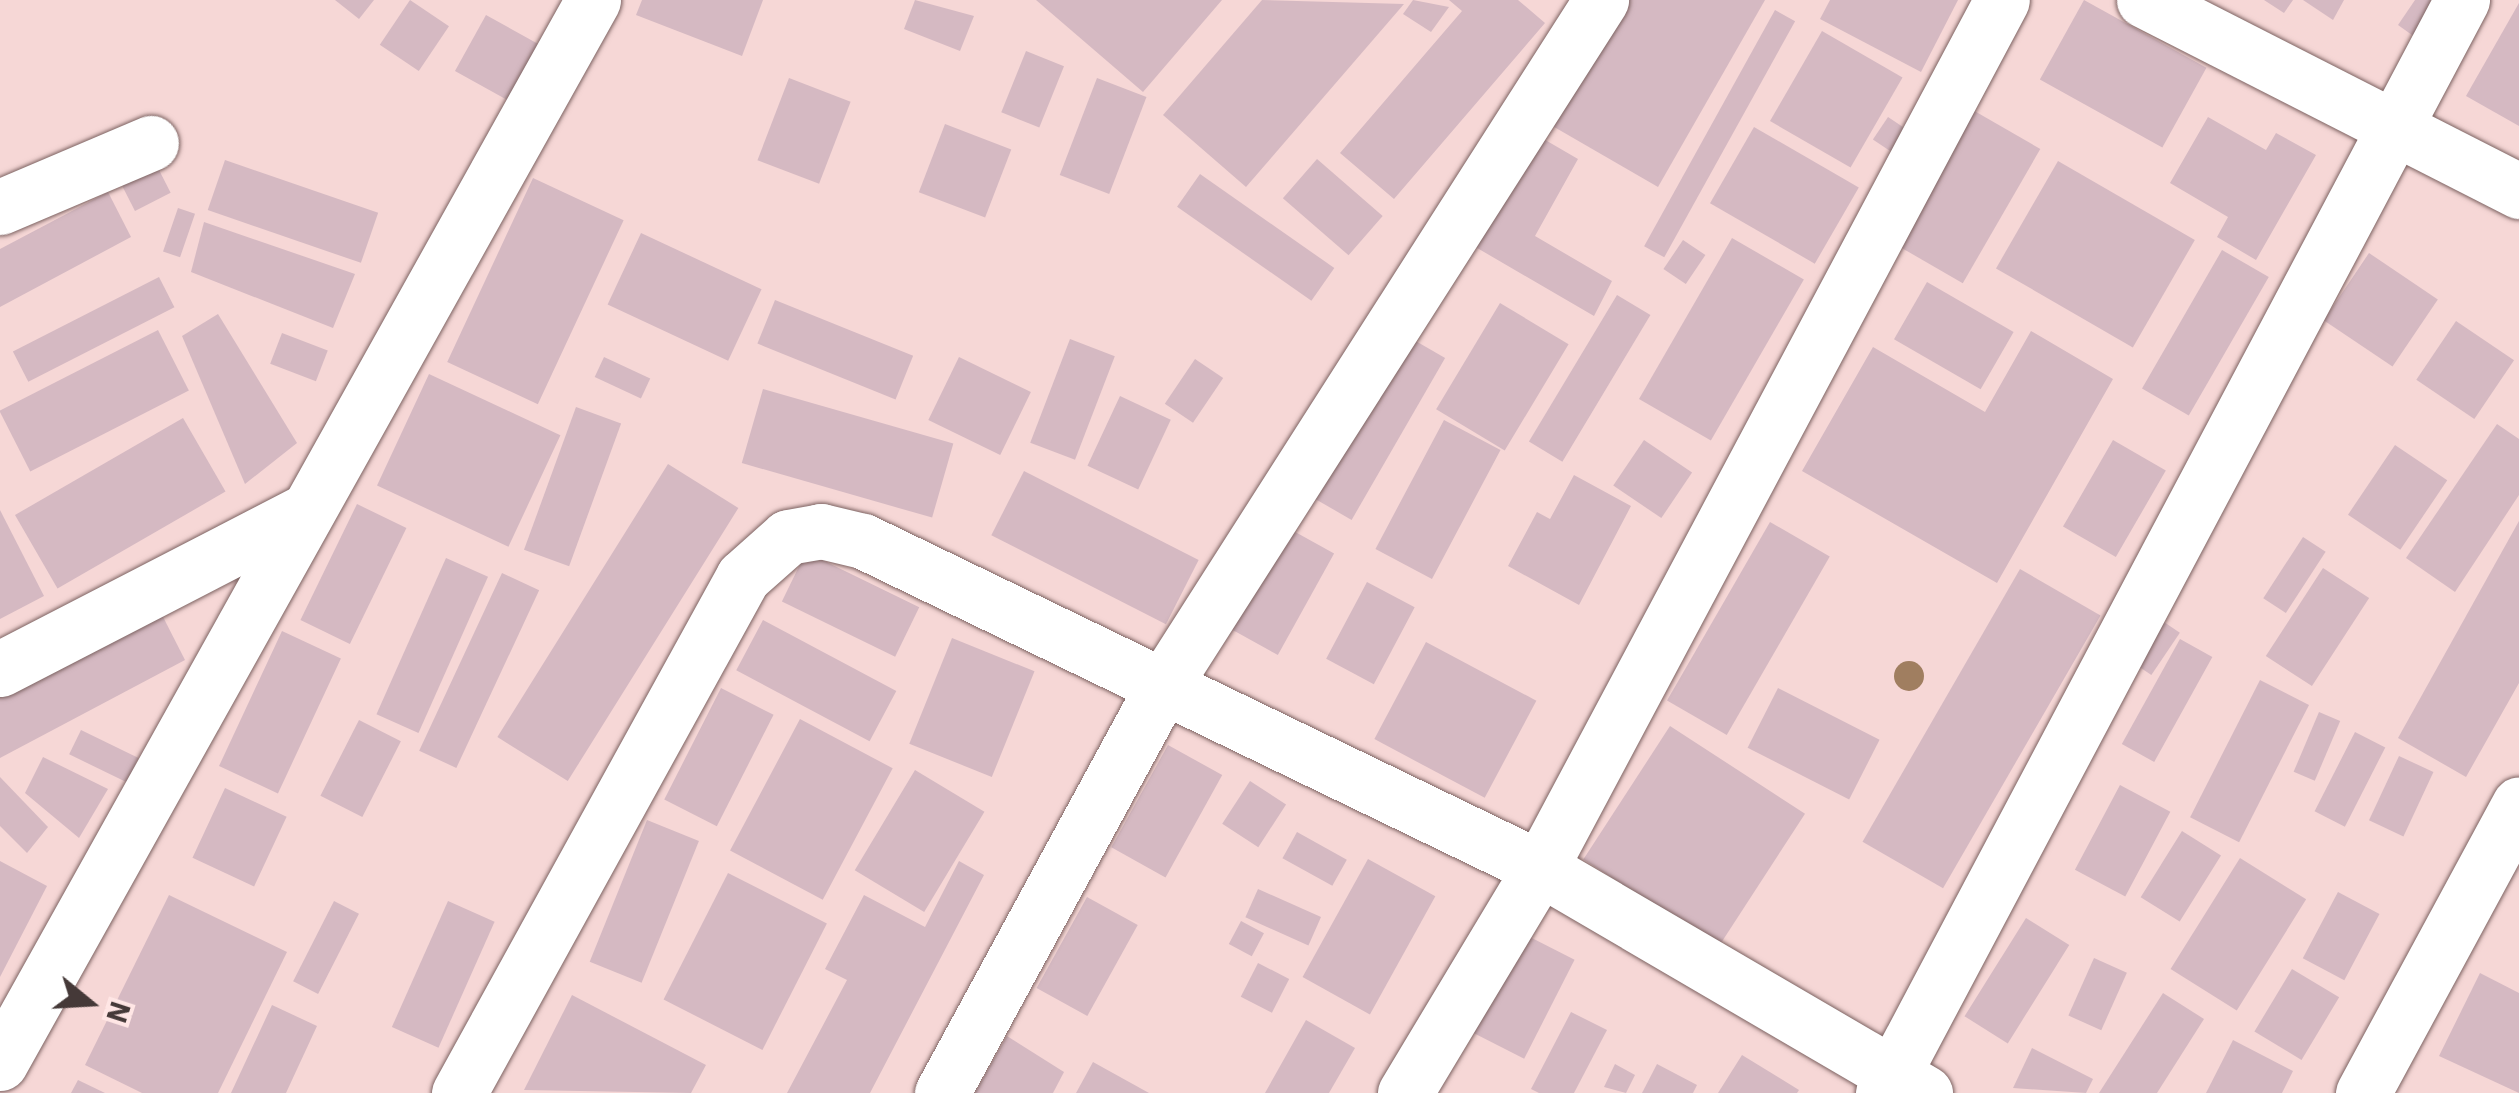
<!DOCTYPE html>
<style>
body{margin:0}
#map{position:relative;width:2519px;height:1093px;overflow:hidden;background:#f6d7d6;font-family:"IBM Plex Sans",sans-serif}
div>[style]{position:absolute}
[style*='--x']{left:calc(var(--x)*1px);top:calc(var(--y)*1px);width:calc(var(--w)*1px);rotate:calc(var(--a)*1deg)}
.building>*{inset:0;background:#d5b9c2;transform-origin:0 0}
.roads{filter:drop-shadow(0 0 2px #7c6261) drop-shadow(0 0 2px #7c6261)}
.street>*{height:55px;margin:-27.5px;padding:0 27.5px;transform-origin:27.5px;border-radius:27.5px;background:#fff}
.trees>*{width:30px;height:30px;margin:-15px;border-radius:50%;background:#a07e60}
span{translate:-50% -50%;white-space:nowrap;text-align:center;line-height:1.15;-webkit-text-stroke:8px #ffe6e5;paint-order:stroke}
.north{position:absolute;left:40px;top:953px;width:100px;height:100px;-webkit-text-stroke:8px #ffe6e5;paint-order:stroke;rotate:108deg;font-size:28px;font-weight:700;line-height:40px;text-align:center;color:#453938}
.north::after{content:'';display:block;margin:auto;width:35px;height:45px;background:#453938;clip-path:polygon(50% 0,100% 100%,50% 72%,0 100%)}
</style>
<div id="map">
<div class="building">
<div style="clip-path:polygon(335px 0,374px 0,359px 19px)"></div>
<div style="left:410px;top:0;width:47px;height:54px;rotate:34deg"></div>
<div style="clip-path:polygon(642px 0,763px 0,742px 56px,636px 15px)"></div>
<div style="clip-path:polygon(915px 0,974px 16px,960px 51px,904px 29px)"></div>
<div style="clip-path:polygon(1036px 0,1222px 0,1143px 92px)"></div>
<div style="clip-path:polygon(1262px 0,1404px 4px,1246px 187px,1163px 115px)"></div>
<div style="clip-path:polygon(1413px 0,1449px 7px,1431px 32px,1403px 14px)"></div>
<div style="clip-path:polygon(1449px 0,1518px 0,1545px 23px,1394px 199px,1340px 153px,1462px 11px)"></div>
<div style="clip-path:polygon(1620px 0,1765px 0,1658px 187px,1549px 124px)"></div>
<div style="clip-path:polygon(1830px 0,1958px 0,1921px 72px,1820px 19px)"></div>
<div style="left:2084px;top:0;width:140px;height:91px;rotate:29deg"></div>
<div style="clip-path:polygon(2264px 0,2293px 0,2284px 13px)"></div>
<div style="clip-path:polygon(2303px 0,2344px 0,2333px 20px)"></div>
<div style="clip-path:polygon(2415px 0,2457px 0,2426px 45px,2398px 25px)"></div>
<div style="clip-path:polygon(2519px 3px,2519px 126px,2466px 96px)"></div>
<div style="left:1775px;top:10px;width:23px;height:270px;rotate:29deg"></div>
<div style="left:486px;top:15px;width:68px;height:64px;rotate:29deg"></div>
<div style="left:1822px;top:31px;width:93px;height:104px;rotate:30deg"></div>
<div style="left:1026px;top:51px;width:41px;height:66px;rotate:22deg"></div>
<div style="left:789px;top:78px;width:66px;height:88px;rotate:21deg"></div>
<div style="left:1097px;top:78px;width:53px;height:104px;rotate:21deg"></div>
<div style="left:1971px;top:109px;width:80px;height:155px;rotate:30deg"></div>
<div style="left:1888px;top:117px;width:23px;height:27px;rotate:34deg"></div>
<div style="clip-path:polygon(2208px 117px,2266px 150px,2276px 133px,2316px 155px,2256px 260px,2217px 237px,2228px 217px,2170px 183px)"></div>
<div style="left:945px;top:124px;width:71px;height:73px;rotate:21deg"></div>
<div style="left:1754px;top:127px;width:121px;height:88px;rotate:30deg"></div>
<div style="clip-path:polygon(1535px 134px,1578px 159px,1535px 236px,1612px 281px,1594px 316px,1472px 245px)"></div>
<div style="left:1317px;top:159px;width:87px;height:52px;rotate:41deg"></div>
<div style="left:225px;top:160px;width:162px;height:53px;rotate:19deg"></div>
<div style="left:2058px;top:161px;width:158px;height:124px;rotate:30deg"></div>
<div style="left:157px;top:166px;width:30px;height:40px;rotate:63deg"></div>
<div style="left:1200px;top:174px;width:164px;height:40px;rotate:35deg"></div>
<div style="left:533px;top:178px;width:100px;height:203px;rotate:25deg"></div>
<div style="clip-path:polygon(108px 192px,131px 237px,0 307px,0 249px)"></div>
<div style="left:178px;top:208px;width:18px;height:46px;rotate:19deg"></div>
<div style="clip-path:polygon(204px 222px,355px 274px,333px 328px,191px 272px)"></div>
<div style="left:641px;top:233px;width:133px;height:79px;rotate:25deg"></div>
<div style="left:1732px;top:238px;width:83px;height:186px;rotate:30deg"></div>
<div style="left:1683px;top:240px;width:27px;height:35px;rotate:34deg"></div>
<div style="left:2222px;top:250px;width:54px;height:160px;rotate:30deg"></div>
<div style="left:2369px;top:253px;width:83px;height:81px;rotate:34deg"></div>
<div style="left:159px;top:277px;width:34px;height:164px;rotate:63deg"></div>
<div style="left:1927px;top:282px;width:100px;height:66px;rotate:30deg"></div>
<div style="left:1617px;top:295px;width:39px;height:171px;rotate:31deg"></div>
<div style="left:775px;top:300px;width:149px;height:47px;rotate:22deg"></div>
<div style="left:1500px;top:303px;width:80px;height:124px;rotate:31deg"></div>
<div style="clip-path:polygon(218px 314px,297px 443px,245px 484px,182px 336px)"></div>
<div style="left:2456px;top:321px;width:70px;height:71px;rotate:34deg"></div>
<div style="left:158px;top:330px;width:68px;height:178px;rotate:63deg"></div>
<div style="clip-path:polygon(2031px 331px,2113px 379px,1997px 583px,1802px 471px,1873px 347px,1985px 412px)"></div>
<div style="left:282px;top:333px;width:49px;height:33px;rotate:21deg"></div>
<div style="left:1407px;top:336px;width:44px;height:187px;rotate:30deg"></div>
<div style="left:1070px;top:339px;width:48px;height:111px;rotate:21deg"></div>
<div style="left:604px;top:357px;width:51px;height:22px;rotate:25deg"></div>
<div style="left:959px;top:357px;width:80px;height:70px;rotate:26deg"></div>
<div style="left:1195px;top:359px;width:34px;height:54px;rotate:34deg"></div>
<div style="left:429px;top:374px;width:145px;height:123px;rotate:25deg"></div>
<div style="left:763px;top:389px;width:198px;height:77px;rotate:16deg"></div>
<div style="left:1120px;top:396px;width:56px;height:77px;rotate:25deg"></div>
<div style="left:576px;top:407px;width:48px;height:152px;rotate:20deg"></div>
<div style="left:183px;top:418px;width:85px;height:194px;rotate:60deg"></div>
<div style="left:1444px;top:420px;width:64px;height:146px;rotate:28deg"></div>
<div style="clip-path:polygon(2497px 424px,2519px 439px,2519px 495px,2455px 592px,2406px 558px)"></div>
<div style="left:1644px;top:440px;width:58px;height:55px;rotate:34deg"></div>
<div style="left:2113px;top:440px;width:61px;height:100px;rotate:30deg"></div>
<div style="left:2395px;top:445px;width:63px;height:84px;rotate:34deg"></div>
<div style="left:668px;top:464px;width:83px;height:322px;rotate:32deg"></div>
<div style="left:1024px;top:471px;width:196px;height:72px;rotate:27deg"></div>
<div style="clip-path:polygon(1574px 475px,1631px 506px,1579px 605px,1508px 566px,1537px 512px,1550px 519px)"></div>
<div style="left:357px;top:504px;width:55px;height:129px;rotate:26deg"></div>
<div style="clip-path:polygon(0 510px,44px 596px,0 619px)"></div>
<div style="clip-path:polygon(2519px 521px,2519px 683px,2466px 777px,2398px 738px)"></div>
<div style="left:1770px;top:522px;width:69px;height:206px;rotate:30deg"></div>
<div style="left:1279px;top:523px;width:63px;height:116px;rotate:29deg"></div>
<div style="left:2303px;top:537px;width:27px;height:73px;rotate:33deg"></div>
<div style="left:806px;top:552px;width:126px;height:55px;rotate:26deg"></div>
<div style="left:446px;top:558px;width:46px;height:171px;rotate:24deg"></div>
<div style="left:2323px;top:568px;width:55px;height:105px;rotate:33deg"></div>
<div style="left:2020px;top:569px;width:93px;height:315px;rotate:30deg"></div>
<div style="left:502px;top:573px;width:41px;height:196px;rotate:25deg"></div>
<div style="left:1367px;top:582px;width:54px;height:87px;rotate:28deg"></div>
<div style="clip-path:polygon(159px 609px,185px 660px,0 758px,0 694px)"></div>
<div style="left:2155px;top:616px;width:30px;height:51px;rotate:34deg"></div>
<div style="left:763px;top:620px;width:151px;height:57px;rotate:28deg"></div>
<div style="left:282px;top:631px;width:65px;height:149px;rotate:25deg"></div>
<div style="left:952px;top:638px;width:89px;height:114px;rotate:22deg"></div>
<div style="left:2180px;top:639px;width:37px;height:120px;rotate:29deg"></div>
<div style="left:1426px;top:642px;width:125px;height:110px;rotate:28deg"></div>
<div style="left:2260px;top:680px;width:55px;height:154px;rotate:27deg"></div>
<div style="left:721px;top:688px;width:59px;height:125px;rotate:27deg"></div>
<div style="left:1778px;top:688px;width:114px;height:67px;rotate:27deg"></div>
<div style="left:2319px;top:712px;width:23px;height:65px;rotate:23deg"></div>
<div style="left:800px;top:719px;width:105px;height:149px;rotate:28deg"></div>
<div style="left:359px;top:720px;width:47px;height:85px;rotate:27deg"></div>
<div style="left:1670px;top:726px;width:161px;height:159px;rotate:33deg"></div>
<div style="left:81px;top:730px;width:64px;height:27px;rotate:26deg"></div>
<div style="left:2355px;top:732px;width:34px;height:89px;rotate:27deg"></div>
<div style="left:1168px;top:745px;width:62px;height:117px;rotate:29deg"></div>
<div style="left:2399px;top:756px;width:38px;height:71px;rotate:25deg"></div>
<div style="clip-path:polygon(43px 757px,108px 789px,79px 838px,25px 793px)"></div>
<div style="left:915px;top:770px;width:81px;height:117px;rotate:31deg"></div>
<div style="clip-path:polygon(0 777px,48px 827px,27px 853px,0 826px)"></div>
<div style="left:1250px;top:781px;width:43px;height:51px;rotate:33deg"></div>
<div style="left:2120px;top:785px;width:57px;height:96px;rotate:28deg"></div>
<div style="left:225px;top:788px;width:68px;height:77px;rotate:25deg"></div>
<div style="left:647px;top:820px;width:56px;height:153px;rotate:22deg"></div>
<div style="left:2182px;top:831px;width:46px;height:78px;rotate:32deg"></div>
<div style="left:1297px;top:832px;width:57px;height:30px;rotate:29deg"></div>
<div style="left:2240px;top:858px;width:78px;height:131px;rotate:32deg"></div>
<div style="left:1368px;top:859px;width:77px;height:135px;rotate:29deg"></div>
<div style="clip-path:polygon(0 861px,47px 886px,0 977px)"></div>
<div style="clip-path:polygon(959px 861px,984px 875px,870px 1093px,787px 1093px,847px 980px,825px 969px,864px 895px,925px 927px)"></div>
<div style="left:728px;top:873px;width:111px;height:142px;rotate:27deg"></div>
<div style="left:1258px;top:889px;width:69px;height:31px;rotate:24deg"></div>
<div style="left:2338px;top:892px;width:47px;height:75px;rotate:28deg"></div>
<div style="clip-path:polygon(169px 895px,287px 952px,218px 1093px,142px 1093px,85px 1065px)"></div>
<div style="left:1087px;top:897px;width:58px;height:104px;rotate:29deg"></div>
<div style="left:334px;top:901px;width:28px;height:90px;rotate:27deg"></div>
<div style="left:448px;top:901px;width:51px;height:138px;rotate:24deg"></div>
<div style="left:2026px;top:918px;width:51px;height:116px;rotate:32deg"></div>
<div style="left:1241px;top:921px;width:26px;height:26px;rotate:28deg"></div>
<div style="left:1522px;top:933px;width:59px;height:111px;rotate:27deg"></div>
<div style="left:2094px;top:958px;width:36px;height:63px;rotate:24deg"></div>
<div style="left:1258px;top:963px;width:35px;height:38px;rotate:27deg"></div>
<div style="left:2292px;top:969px;width:55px;height:73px;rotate:31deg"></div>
<div style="clip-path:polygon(2480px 973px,2519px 993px,2519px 1093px,2439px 1056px)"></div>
<div style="clip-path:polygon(2163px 993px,2204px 1019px,2157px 1093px,2099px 1093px)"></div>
<div style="clip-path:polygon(572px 995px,706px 1065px,691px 1093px,524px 1090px)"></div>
<div style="clip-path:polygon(272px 1005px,317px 1026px,286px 1093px,231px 1093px)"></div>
<div style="clip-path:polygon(1571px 1012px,1607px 1030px,1574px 1093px,1539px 1093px,1531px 1089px)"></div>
<div style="clip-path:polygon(1306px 1020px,1355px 1048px,1329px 1093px,1265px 1093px)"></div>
<div style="clip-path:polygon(1007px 1036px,1064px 1072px,1053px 1093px,975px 1093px)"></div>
<div style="clip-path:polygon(2233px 1040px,2293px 1071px,2282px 1093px,2206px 1093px)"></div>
<div style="clip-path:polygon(2032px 1048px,2093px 1079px,2086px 1093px,2013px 1088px)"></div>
<div style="clip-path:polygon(1742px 1055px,1799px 1090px,1797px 1093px,1718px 1093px)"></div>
<div style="clip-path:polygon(1093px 1062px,1149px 1093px,1076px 1093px)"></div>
<div style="clip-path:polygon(1615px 1064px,1635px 1075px,1626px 1093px,1604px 1087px)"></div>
<div style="clip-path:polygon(1657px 1064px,1697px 1085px,1693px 1093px,1642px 1093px)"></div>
<div style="clip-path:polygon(78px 1080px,105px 1093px,71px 1093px)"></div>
</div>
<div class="roads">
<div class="street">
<div style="--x:2144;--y:0;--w:421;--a:27"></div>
<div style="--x:0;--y:207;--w:164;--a:-23"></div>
<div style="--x:0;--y:669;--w:340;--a:-27.3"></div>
<div style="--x:0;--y:1063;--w:1217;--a:-60.84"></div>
<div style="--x:459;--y:1093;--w:589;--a:-61.17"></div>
<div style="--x:743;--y:577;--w:60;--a:-41.6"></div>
<div style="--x:788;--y:537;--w:34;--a:-10"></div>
<div style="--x:821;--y:531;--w:43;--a:13.4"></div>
<div style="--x:863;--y:541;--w:752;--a:25.78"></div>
<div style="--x:1540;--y:868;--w:446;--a:30.3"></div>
<div style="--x:942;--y:1093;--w:463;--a:-61.5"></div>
<div style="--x:1163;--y:686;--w:814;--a:-57.44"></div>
<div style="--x:1405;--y:1093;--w:262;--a:-59"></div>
<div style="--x:1540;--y:868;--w:983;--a:-61.98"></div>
<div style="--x:1883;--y:1093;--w:1237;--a:-62.09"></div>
<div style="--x:2363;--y:1093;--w:328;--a:-61.6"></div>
</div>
</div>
<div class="trees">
<div style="left:1909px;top:676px"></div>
</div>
<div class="north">N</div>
</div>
